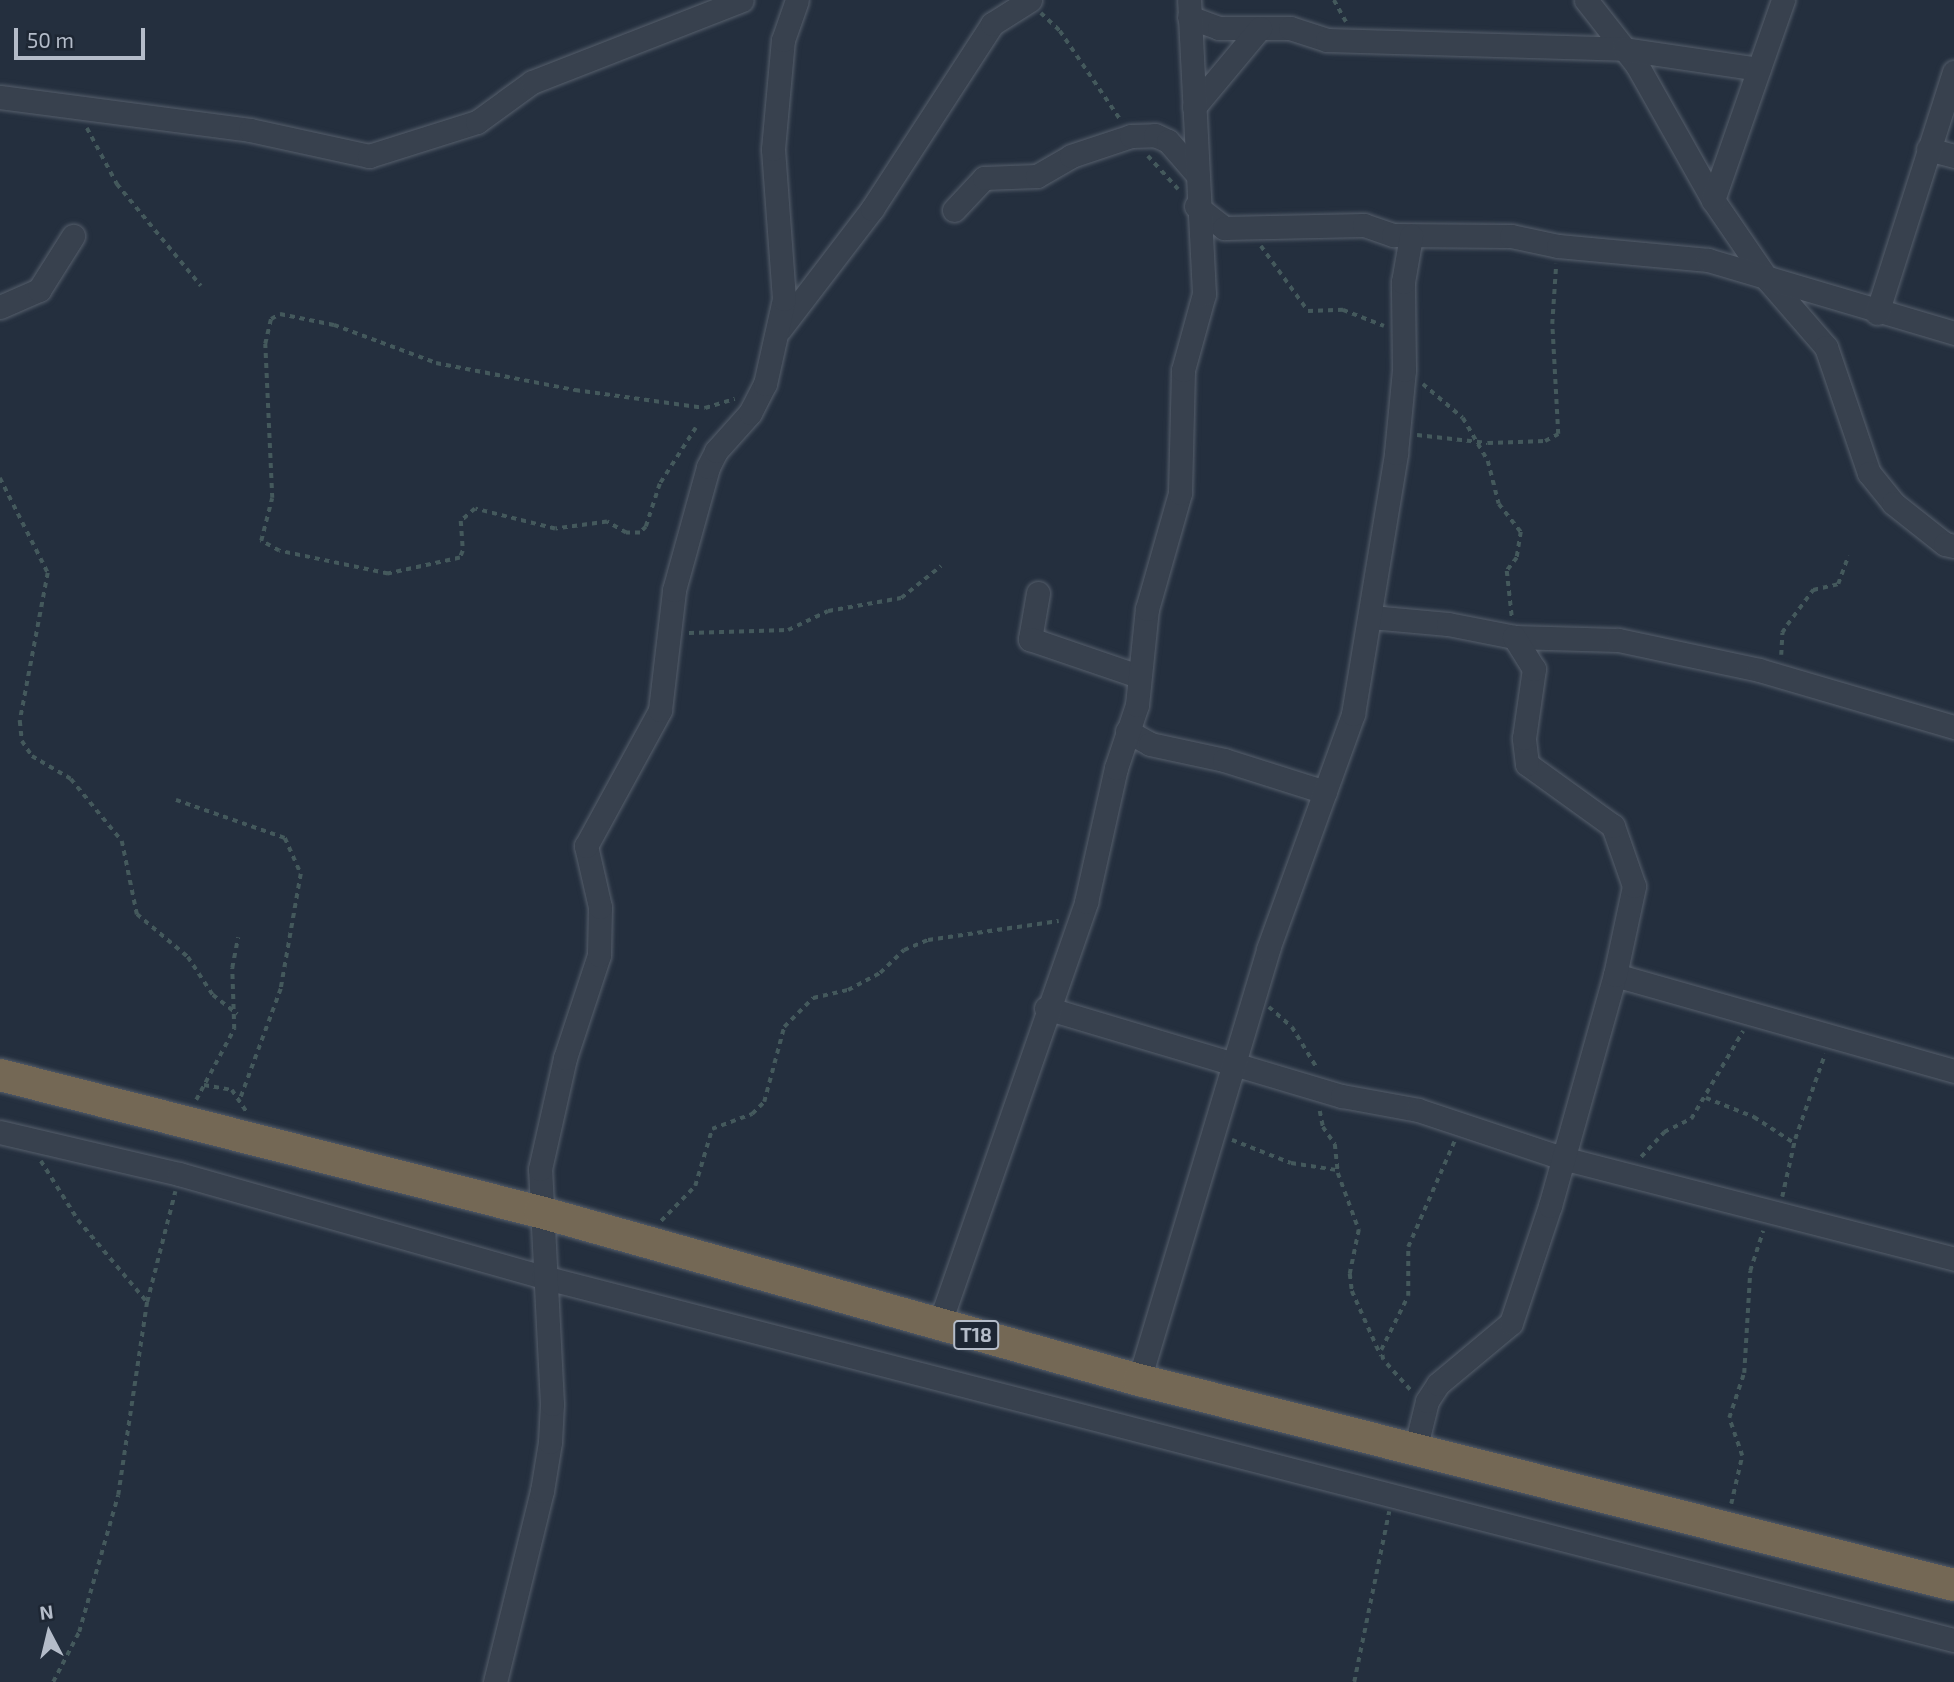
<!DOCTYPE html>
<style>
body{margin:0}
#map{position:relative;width:1954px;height:1682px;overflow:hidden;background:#242f3e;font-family:"Exo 2",sans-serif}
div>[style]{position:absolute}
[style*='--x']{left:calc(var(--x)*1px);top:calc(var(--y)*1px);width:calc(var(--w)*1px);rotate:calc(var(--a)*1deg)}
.path>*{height:3.5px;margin-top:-1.75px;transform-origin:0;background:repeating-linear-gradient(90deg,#44595c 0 5px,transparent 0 10px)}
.roads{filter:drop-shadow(0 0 2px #565f6c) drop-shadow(0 0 2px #565f6c)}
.minor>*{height:23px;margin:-11.5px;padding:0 11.5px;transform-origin:11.5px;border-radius:11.5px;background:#38414e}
.highway>*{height:32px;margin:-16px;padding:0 16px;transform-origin:16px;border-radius:16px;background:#746855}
span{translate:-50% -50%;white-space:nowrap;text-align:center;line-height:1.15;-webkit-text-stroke:5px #1d2633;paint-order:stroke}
.shield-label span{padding:2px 5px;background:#1d2633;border:2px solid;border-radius:5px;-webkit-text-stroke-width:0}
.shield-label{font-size:19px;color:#b4bcc9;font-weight:700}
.north{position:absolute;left:14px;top:1598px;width:70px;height:70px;-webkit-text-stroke:5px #1d2633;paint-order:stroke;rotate:353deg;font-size:19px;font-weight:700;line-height:28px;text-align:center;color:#b4bcc9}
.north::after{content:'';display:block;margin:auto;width:24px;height:32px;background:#b4bcc9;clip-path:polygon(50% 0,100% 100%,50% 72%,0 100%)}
.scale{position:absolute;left:14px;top:28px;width:131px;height:32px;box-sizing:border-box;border:4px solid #b4bcc9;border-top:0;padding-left:9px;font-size:21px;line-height:24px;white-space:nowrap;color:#b4bcc9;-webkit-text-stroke:5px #1d2633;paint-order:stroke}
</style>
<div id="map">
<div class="path">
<div style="--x:1334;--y:0;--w:25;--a:61"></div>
<div style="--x:1041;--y:13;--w:26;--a:43"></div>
<div style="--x:1060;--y:31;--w:107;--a:55.7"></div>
<div style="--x:87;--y:128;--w:64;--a:61.8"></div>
<div style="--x:117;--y:184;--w:132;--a:50.5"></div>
<div style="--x:1148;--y:156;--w:45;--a:47.7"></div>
<div style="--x:1261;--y:246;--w:80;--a:54.1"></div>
<div style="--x:1308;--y:311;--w:35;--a:-2"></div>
<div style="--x:1343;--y:310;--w:44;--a:21.3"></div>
<div style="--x:1423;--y:384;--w:52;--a:40.4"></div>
<div style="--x:1463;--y:418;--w:50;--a:59.8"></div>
<div style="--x:1488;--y:461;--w:44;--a:75.7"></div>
<div style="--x:1499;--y:504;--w:36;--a:52"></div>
<div style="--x:1521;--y:532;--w:26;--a:99"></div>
<div style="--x:1517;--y:558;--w:16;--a:128"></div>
<div style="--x:1507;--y:571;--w:46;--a:83.8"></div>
<div style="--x:696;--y:428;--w:67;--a:122.7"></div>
<div style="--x:660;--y:484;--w:45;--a:108"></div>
<div style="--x:646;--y:527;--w:8;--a:135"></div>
<div style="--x:640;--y:533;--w:14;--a:180"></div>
<div style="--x:626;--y:533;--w:22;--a:-150"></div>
<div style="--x:607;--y:522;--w:52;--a:172.3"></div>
<div style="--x:555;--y:529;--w:82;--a:-166"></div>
<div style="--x:475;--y:509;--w:18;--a:139"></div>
<div style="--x:461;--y:521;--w:30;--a:86"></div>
<div style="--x:463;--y:551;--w:8;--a:113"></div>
<div style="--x:460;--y:558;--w:74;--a:167.5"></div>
<div style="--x:388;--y:574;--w:111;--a:-168.1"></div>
<div style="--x:279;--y:551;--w:21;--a:-151"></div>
<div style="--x:261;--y:541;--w:44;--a:-75.7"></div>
<div style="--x:272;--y:498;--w:154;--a:-92.6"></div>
<div style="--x:265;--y:344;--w:26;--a:-77"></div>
<div style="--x:271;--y:319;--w:10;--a:-29"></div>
<div style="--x:280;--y:314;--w:55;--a:11.5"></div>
<div style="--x:334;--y:325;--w:109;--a:20.4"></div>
<div style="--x:436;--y:363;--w:142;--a:11"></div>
<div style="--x:575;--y:390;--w:131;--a:7.9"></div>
<div style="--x:705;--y:408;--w:31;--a:-17"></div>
<div style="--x:1417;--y:435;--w:71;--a:6.4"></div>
<div style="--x:1488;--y:443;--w:57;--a:-2"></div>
<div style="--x:1545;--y:441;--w:15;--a:-28"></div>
<div style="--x:1558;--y:434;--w:110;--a:-93.1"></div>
<div style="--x:1552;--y:324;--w:60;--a:-86.2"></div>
<div style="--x:0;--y:478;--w:106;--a:63.2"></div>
<div style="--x:48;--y:573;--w:151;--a:100.7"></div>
<div style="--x:20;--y:721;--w:20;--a:84"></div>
<div style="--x:22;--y:741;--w:18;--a:56"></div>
<div style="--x:32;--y:756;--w:45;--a:30.5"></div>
<div style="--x:71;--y:779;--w:80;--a:50.6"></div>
<div style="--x:122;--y:841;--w:75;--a:78.4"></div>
<div style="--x:137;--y:914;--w:67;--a:40.1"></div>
<div style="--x:188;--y:957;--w:45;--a:56.7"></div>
<div style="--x:213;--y:995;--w:31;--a:38"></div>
<div style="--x:689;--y:633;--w:99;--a:-1.7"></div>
<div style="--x:788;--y:630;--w:44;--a:-25.4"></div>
<div style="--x:828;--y:611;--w:74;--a:-10.1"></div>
<div style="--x:901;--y:598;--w:51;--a:-38.7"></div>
<div style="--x:1781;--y:655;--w:22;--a:-87"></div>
<div style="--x:1782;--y:633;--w:9;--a:-58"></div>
<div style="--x:1787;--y:625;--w:44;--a:-53.4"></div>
<div style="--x:1813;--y:590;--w:26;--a:-13"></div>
<div style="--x:1838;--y:584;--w:30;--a:-70"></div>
<div style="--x:176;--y:800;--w:115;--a:19.2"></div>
<div style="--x:285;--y:838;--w:39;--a:66"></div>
<div style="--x:301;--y:874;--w:117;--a:99.9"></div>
<div style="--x:281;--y:989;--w:118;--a:110.3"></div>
<div style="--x:1269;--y:1007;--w:30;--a:41"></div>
<div style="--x:1292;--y:1027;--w:48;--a:58.6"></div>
<div style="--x:204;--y:1085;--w:28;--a:10"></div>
<div style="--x:232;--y:1090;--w:27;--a:56"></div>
<div style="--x:1706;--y:1098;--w:52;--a:21.6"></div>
<div style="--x:1754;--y:1117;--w:48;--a:33"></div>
<div style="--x:196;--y:1100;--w:81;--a:-61.8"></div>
<div style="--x:234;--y:1029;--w:61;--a:-91.9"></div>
<div style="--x:232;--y:968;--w:31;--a:-79"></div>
<div style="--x:1320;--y:1111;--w:16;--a:79"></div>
<div style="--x:1323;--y:1127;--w:21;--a:55"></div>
<div style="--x:1335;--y:1144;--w:29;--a:84"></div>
<div style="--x:1338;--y:1173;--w:61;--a:69.8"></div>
<div style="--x:1359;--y:1230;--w:45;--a:101.6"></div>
<div style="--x:1350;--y:1274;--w:17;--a:83"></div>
<div style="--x:1352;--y:1291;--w:71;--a:66"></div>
<div style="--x:1232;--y:1140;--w:63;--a:21.3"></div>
<div style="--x:1291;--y:1163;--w:47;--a:8.7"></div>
<div style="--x:1641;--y:1157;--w:34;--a:-47"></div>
<div style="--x:1664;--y:1132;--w:30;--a:-26"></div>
<div style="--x:1691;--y:1119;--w:102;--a:-59.4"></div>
<div style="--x:41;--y:1161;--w:70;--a:57.9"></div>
<div style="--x:78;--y:1220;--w:107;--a:49.9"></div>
<div style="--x:1782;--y:1197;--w:59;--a:-77.4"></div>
<div style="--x:1795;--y:1139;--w:90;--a:-70.6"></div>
<div style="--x:661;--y:1221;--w:49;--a:-45.8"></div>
<div style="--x:695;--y:1186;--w:59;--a:-73.4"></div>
<div style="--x:712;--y:1129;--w:43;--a:-20.6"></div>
<div style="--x:752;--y:1114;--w:17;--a:-45"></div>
<div style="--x:764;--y:1102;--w:78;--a:-75.1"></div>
<div style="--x:784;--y:1027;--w:41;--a:-45"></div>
<div style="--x:813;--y:998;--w:36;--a:-13"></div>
<div style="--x:848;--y:990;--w:36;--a:-28"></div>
<div style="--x:880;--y:973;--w:33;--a:-44"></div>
<div style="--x:904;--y:950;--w:26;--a:-23"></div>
<div style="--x:928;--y:940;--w:132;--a:-8.3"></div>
<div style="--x:1410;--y:1390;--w:40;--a:-132"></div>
<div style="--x:1383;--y:1360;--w:10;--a:-101"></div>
<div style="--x:1381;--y:1350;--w:60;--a:-63.4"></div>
<div style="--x:1408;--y:1296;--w:49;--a:-90"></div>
<div style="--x:1408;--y:1247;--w:115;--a:-66.3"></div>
<div style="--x:1731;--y:1504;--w:49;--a:-77.1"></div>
<div style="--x:1742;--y:1456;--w:40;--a:-108.9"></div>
<div style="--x:1729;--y:1418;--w:47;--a:-71.6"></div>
<div style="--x:1744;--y:1373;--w:102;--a:-86.6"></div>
<div style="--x:1750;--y:1271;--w:42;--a:-72"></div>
<div style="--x:53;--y:1682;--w:56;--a:-62.5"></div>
<div style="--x:79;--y:1632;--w:142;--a:-74.1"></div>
<div style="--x:118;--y:1495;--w:195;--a:-81.5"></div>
<div style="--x:147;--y:1302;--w:114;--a:-75.7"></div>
<div style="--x:1354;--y:1682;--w:174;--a:-78.4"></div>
</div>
<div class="roads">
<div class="minor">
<div style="--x:1586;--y:0;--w:83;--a:51.9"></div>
<div style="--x:1637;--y:65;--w:155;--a:60.6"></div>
<div style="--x:1713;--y:200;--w:96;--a:55.6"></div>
<div style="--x:1767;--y:279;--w:90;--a:49.1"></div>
<div style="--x:1826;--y:347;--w:133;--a:71.2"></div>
<div style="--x:1869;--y:473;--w:38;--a:51"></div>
<div style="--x:1893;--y:503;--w:66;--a:38.3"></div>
<div style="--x:1945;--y:544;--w:9;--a:13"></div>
<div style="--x:1189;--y:17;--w:32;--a:20"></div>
<div style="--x:1219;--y:28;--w:71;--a:0"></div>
<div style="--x:1290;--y:28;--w:39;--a:18"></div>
<div style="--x:1327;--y:40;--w:297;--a:1.7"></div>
<div style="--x:1624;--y:49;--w:136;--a:8.4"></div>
<div style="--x:0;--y:97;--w:252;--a:7.5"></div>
<div style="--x:250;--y:130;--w:122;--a:12.3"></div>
<div style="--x:369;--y:156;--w:113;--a:-17.5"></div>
<div style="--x:477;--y:122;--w:68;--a:-36"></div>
<div style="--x:532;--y:82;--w:225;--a:-21.3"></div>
<div style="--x:1194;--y:107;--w:103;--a:-50.1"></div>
<div style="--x:1928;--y:149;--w:27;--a:15"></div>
<div style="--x:1713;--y:200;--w:212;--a:-70.7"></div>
<div style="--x:1196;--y:206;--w:36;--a:38"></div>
<div style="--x:1224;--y:228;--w:140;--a:-1.2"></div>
<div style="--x:1364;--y:225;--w:31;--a:19"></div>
<div style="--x:1393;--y:235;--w:118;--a:0.5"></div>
<div style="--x:1511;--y:236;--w:48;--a:12"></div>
<div style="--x:1558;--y:246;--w:151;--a:5.3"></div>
<div style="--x:1708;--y:260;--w:257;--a:16.5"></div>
<div style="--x:954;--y:210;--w:44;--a:-46.8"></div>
<div style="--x:984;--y:178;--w:53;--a:-2.2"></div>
<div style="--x:1037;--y:176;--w:39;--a:-30"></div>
<div style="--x:1071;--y:156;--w:63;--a:-18.4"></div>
<div style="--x:1131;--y:136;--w:24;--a:-2"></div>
<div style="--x:1155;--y:135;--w:14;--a:25"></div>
<div style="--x:1168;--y:141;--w:41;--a:48.9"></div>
<div style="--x:0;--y:307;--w:43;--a:-23.6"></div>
<div style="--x:39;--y:290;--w:64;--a:-57.8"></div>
<div style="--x:1877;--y:313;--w:253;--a:-72.3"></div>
<div style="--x:781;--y:328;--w:150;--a:-52.6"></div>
<div style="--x:872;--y:209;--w:221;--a:-57"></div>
<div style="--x:992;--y:24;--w:45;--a:-32.3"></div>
<div style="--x:1038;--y:593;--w:47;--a:99.9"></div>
<div style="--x:1030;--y:639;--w:114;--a:18.9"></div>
<div style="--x:1371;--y:617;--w:77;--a:5.2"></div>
<div style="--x:1448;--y:624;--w:67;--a:11.1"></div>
<div style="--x:1514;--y:637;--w:104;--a:1.7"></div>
<div style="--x:1618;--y:640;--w:144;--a:12"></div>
<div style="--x:1759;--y:670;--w:203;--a:16.3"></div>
<div style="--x:1127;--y:731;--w:26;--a:29"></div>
<div style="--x:1150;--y:744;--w:76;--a:12.2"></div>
<div style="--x:1224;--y:760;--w:106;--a:17.6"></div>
<div style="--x:1615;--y:975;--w:352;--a:15.8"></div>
<div style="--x:1046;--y:1008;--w:309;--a:16.6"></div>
<div style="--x:1342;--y:1096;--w:77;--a:10.4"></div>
<div style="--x:1418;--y:1110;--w:152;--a:18.4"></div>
<div style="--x:1562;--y:1158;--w:405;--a:14.4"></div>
<div style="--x:0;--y:1132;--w:184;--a:13.2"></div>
<div style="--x:179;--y:1174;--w:378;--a:15.8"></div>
<div style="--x:543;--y:1277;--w:1457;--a:14.43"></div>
<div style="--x:939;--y:1325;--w:448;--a:-70.8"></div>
<div style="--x:1086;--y:902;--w:137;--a:-77.4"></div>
<div style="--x:1116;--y:768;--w:66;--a:-71.6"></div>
<div style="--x:1137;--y:705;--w:97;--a:-84.1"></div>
<div style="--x:1147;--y:609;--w:121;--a:-74.1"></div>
<div style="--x:1180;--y:493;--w:123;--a:-88.6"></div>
<div style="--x:1183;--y:370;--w:79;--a:-74.6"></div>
<div style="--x:1204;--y:294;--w:294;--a:-92.9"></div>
<div style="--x:1139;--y:1380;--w:450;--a:-73.3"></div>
<div style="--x:1268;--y:949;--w:250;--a:-70.1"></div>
<div style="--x:1353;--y:714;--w:265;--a:-80.6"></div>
<div style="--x:1396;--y:453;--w:83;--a:-84.5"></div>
<div style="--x:1404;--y:370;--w:88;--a:-90.7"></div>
<div style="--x:1403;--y:282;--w:47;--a:-80.1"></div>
<div style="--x:1415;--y:1450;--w:50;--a:-76.2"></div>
<div style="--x:1427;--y:1401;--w:20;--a:-57"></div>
<div style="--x:1438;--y:1384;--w:95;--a:-39.9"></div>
<div style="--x:1511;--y:1323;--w:123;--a:-71.6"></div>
<div style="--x:1550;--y:1206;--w:240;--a:-74.3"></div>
<div style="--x:1615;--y:975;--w:91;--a:-77.9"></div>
<div style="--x:1634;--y:886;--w:64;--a:-109.3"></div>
<div style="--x:1613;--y:826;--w:106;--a:-144.2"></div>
<div style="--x:1527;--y:764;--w:26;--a:-97"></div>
<div style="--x:1524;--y:738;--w:70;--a:-81.8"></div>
<div style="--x:1534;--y:669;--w:38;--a:-122"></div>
<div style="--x:495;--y:1682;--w:197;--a:-76.2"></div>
<div style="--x:542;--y:1491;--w:50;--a:-80.7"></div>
<div style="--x:550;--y:1442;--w:38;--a:-87"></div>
<div style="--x:552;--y:1404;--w:235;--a:-92.9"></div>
<div style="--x:540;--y:1169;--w:114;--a:-77.3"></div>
<div style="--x:565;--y:1058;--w:108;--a:-71.7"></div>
<div style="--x:599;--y:955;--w:48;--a:-88.8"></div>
<div style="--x:600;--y:907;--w:63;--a:-102.9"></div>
<div style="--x:586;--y:846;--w:155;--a:-61.4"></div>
<div style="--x:660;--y:710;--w:121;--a:-83.3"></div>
<div style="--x:674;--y:590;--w:128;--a:-74.5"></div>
<div style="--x:708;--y:467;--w:18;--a:-63"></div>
<div style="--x:716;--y:451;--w:51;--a:-48.2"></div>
<div style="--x:750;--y:413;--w:33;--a:-63"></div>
<div style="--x:765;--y:384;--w:87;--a:-77.4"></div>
<div style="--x:784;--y:299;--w:150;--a:-94.2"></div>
<div style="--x:773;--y:149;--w:109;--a:-84.8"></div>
<div style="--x:783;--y:40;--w:42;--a:-70.7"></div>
</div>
<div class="highway">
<div style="--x:0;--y:1075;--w:557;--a:14.24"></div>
<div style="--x:540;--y:1212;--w:622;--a:15.67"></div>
<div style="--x:1139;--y:1380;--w:840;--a:14.12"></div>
</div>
</div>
<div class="shield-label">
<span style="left:976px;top:1335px">T18</span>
</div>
<div class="north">N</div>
<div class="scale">50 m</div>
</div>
